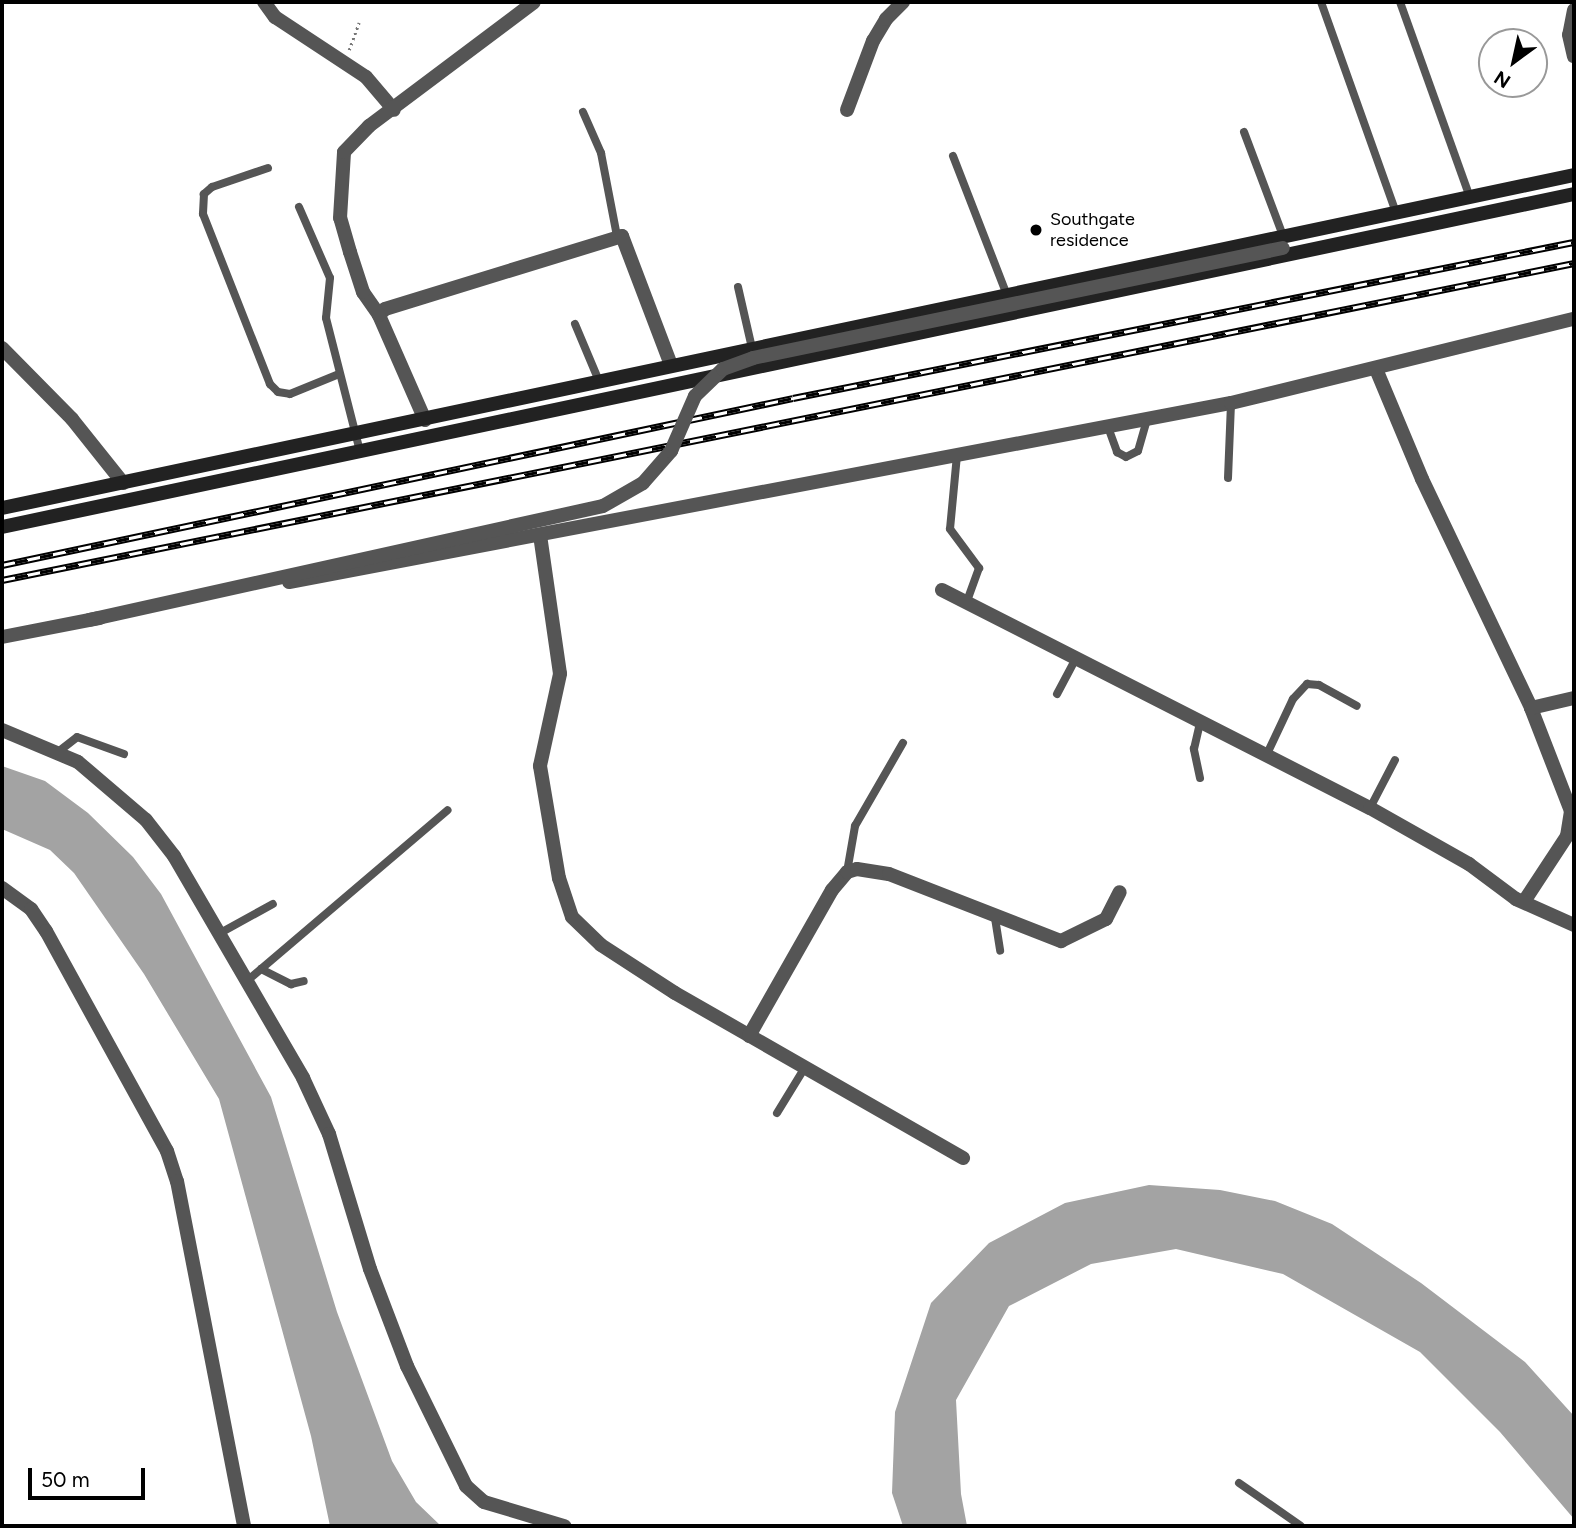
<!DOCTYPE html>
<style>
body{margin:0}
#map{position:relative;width:1576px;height:1528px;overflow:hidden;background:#fff;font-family:Figtree,sans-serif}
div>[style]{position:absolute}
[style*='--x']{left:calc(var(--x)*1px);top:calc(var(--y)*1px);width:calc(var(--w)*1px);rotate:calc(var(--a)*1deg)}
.water>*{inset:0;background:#a3a3a3}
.path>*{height:2.5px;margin-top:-1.25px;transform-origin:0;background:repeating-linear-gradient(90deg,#777 0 2px,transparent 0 5.5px)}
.service>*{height:8px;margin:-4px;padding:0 4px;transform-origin:4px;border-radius:4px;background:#555}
.minor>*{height:14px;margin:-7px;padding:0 7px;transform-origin:7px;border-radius:7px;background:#555}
.tertiary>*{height:14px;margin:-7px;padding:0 7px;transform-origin:7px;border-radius:7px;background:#555}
.secondary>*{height:14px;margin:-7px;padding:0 7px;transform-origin:7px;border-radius:7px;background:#222}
.rail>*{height:7px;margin-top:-3.5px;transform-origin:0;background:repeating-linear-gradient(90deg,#fff 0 13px,#000 0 26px);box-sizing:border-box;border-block:2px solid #000}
.tertiary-bridge>*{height:14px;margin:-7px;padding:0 7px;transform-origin:7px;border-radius:7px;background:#555}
.dots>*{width:19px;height:19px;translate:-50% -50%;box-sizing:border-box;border:4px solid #fff;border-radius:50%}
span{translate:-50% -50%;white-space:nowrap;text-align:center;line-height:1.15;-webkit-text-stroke:6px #fff;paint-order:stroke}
.poi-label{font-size:18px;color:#000}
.left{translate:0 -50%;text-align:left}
.frame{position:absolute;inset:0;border:4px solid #000;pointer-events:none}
.north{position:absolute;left:1478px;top:28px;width:70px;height:70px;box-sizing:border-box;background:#fff;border:2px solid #999;border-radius:50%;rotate:213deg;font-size:19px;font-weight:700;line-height:28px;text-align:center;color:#000}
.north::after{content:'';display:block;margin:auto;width:24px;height:32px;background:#000;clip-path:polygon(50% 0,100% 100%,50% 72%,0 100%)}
.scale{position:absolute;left:28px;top:1468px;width:117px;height:32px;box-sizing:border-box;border:4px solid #000;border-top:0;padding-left:9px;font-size:21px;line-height:24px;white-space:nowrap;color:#000;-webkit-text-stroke:5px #fff;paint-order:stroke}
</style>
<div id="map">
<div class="water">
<div style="clip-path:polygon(2px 766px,45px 781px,88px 813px,133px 857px,161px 894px,271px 1097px,337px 1312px,392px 1461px,416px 1502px,441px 1526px,330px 1526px,311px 1436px,219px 1099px,144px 974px,74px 873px,50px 850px,2px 829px)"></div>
<div style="clip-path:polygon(1149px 1185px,1220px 1190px,1275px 1201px,1332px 1224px,1421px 1283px,1525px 1362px,1574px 1416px,1574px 1519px,1500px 1432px,1420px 1352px,1283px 1274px,1176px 1249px,1091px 1264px,1009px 1306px,956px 1400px,961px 1494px,967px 1526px,903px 1526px,892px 1493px,895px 1412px,931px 1303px,989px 1243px,1065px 1203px)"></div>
</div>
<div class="path">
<div style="--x:349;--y:50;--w:29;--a:-70"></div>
</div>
<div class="service">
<div style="--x:1321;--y:2;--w:224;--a:70.4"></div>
<div style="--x:1400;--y:2;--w:207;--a:70.3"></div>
<div style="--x:583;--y:112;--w:45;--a:66.3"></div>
<div style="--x:601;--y:153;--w:85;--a:79.1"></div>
<div style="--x:1244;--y:132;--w:111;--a:69.4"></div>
<div style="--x:953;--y:156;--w:149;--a:68.8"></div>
<div style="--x:268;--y:168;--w:59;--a:161.3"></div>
<div style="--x:212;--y:187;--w:11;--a:139"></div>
<div style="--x:204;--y:194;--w:20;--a:93"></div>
<div style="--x:203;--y:214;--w:183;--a:68.5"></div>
<div style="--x:270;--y:384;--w:11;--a:45"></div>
<div style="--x:278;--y:392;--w:12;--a:9"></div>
<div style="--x:290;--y:394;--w:53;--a:-22.2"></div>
<div style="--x:299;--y:207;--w:77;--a:66.4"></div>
<div style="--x:330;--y:278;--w:40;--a:95.7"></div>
<div style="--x:326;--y:318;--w:137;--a:75.7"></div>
<div style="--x:738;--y:287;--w:63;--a:77.1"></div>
<div style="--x:575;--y:324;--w:62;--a:67.2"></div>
<div style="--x:1108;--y:427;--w:27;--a:70"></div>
<div style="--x:1117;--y:452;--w:10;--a:29"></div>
<div style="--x:1126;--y:457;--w:13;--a:-27"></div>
<div style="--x:1138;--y:451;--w:32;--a:-74"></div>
<div style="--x:957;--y:455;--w:74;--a:95.4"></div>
<div style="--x:950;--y:529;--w:49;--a:53.4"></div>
<div style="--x:979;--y:568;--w:37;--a:110"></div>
<div style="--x:1228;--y:478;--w:75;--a:-87.7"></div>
<div style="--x:1057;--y:694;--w:40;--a:-62"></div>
<div style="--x:58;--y:752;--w:24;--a:-38"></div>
<div style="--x:77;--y:737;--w:50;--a:19.9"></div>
<div style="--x:1266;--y:756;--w:63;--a:-64.7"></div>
<div style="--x:1293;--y:699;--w:21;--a:-47"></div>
<div style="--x:1307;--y:684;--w:12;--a:5"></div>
<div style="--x:1319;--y:685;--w:43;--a:28.9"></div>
<div style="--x:1200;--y:778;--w:30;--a:-102"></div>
<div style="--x:1194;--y:749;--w:27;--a:-77"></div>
<div style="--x:1370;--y:808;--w:54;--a:-62.5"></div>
<div style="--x:847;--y:872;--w:47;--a:-80.1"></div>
<div style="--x:855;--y:826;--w:96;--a:-60"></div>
<div style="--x:995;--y:918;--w:33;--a:81"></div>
<div style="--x:222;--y:932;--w:58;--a:-28.8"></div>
<div style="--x:261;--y:969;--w:34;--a:27"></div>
<div style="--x:291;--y:984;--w:13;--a:-13"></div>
<div style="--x:248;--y:980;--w:262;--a:-40.4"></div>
<div style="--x:777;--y:1113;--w:52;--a:-58.5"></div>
<div style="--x:1239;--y:1483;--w:75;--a:34.7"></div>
</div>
<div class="minor">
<div style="--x:264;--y:2;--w:19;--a:54"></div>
<div style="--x:275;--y:17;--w:109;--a:33.4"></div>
<div style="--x:366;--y:77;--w:43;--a:49.7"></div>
<div style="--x:1574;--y:10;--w:25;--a:101"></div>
<div style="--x:1569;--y:35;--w:22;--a:77"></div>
<div style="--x:847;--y:110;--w:74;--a:-69.4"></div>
<div style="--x:873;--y:41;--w:26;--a:-59"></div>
<div style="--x:886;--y:19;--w:24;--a:-45"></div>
<div style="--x:379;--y:315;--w:8;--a:-45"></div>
<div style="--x:385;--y:309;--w:248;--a:-17.1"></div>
<div style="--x:622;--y:236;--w:138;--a:69.2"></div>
<div style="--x:2;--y:348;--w:100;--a:45.4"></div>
<div style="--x:72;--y:419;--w:82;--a:51.4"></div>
<div style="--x:1376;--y:369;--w:119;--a:67.3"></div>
<div style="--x:1422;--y:479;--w:254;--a:64.5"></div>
<div style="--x:1531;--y:708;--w:110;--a:68.8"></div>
<div style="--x:1571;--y:811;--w:25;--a:99"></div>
<div style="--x:1567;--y:836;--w:77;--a:123.3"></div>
<div style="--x:425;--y:420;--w:115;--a:-113.7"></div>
<div style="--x:379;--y:315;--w:28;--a:-125"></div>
<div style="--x:363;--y:292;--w:42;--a:-108"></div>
<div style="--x:350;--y:252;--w:35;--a:-106"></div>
<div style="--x:340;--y:218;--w:66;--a:-86.5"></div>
<div style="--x:344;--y:152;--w:36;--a:-46"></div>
<div style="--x:369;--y:126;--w:206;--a:-36.9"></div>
<div style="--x:540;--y:535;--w:140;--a:81.8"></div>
<div style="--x:560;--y:674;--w:94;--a:102.3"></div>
<div style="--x:540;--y:766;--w:114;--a:80.4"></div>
<div style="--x:559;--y:878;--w:41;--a:71.6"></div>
<div style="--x:572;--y:917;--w:40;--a:44"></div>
<div style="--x:601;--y:945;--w:88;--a:33"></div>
<div style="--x:675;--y:993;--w:332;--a:29.8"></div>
<div style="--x:942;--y:590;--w:480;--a:27"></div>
<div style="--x:1370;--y:808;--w:114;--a:29.5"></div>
<div style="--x:1469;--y:864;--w:59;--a:36.7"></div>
<div style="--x:1516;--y:899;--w:64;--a:24.1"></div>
<div style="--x:1531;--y:708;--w:44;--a:-13.1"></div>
<div style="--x:2;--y:730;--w:82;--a:22.8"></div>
<div style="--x:78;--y:762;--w:89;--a:40.5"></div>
<div style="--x:146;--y:820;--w:46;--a:52.1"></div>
<div style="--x:174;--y:856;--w:257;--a:59.8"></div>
<div style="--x:303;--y:1078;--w:62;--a:65.1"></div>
<div style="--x:329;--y:1134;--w:141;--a:73.1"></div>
<div style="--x:370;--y:1269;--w:104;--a:69.1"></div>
<div style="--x:407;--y:1366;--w:134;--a:63.8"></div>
<div style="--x:466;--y:1486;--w:24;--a:42"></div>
<div style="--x:484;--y:1502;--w:84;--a:16.7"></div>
<div style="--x:2;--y:888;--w:36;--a:36"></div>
<div style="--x:31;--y:909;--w:27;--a:56"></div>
<div style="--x:46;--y:931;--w:251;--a:61.2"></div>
<div style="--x:167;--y:1151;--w:32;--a:72"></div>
<div style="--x:177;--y:1181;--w:351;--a:79"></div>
<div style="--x:749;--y:1036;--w:168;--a:-60.4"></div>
<div style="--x:832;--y:890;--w:23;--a:-50"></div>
<div style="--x:847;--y:872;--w:10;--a:-17"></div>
<div style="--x:857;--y:869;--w:32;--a:9"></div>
<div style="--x:889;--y:874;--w:185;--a:21.3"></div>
<div style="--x:1061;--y:941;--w:50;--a:-26.1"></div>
<div style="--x:1106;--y:919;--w:30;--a:-63"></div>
</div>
<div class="tertiary">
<div style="--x:289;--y:582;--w:959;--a:-10.76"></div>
<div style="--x:1231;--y:403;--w:353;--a:-13.8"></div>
<div style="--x:2;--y:637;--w:100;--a:-11"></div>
</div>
<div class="secondary">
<div style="--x:2;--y:508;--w:1607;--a:-11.96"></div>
<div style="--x:2;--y:527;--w:1607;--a:-11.96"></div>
</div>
<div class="rail">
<div style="--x:2;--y:565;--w:808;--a:-11.92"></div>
<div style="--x:793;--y:398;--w:796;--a:-11.3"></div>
<div style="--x:2;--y:580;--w:1604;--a:-11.4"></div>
</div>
<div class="tertiary-bridge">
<div style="--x:89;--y:620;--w:526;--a:-12.51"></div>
<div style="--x:603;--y:506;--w:46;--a:-29.9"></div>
<div style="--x:643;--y:483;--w:43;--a:-48.8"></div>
<div style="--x:671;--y:451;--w:60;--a:-66.4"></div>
<div style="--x:695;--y:396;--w:39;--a:-44"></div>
<div style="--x:723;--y:369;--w:32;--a:-20"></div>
<div style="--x:753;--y:358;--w:541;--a:-11.73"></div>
</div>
<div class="dots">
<div style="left:1036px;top:230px;background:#000"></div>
</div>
<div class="poi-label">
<span class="left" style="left:1050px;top:230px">Southgate<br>residence</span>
</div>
<div class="frame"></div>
<div class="north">N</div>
<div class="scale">50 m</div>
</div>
